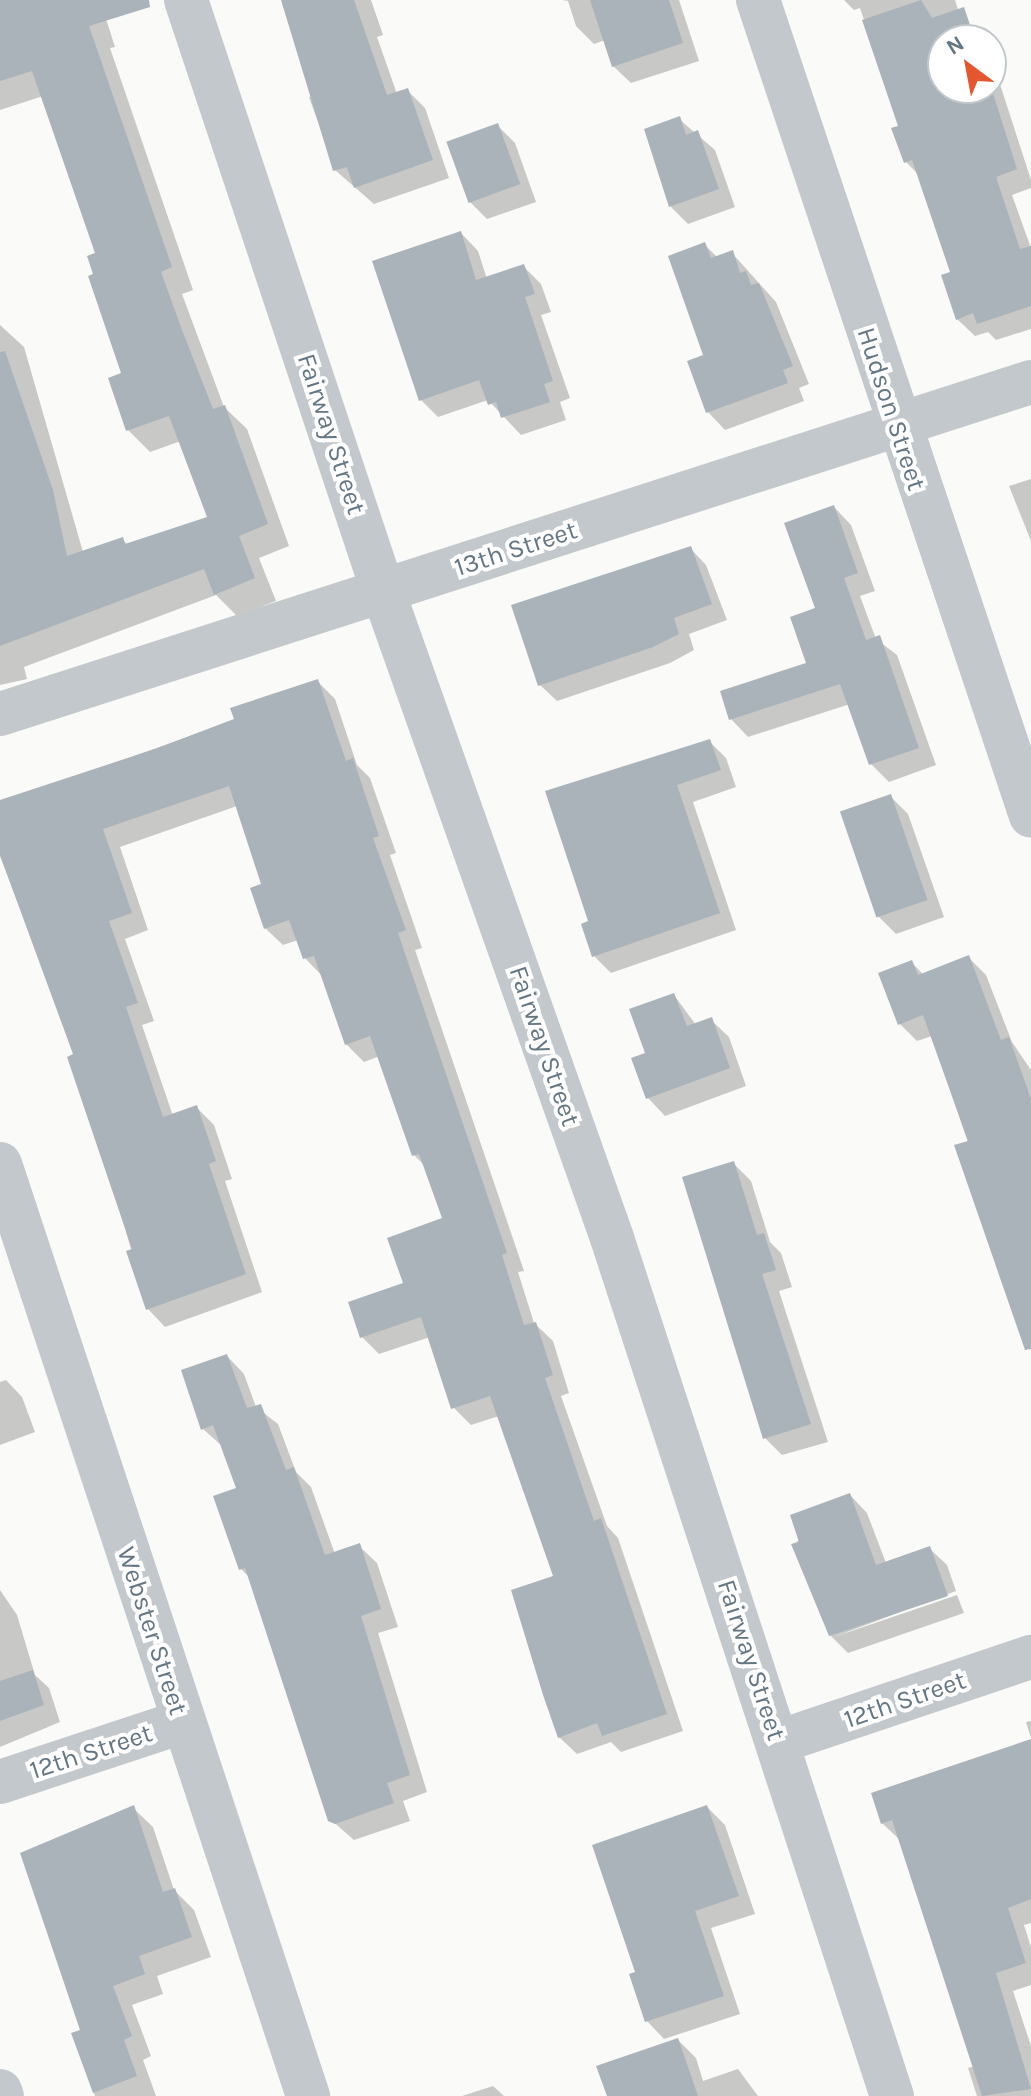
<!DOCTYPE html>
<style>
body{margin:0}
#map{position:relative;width:1031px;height:2096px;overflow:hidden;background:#fafaf8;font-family:Karla,sans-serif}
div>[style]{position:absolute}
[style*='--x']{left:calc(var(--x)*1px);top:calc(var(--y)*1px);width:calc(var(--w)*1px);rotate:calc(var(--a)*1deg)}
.shadow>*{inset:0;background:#0003}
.building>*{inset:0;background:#aab3b9;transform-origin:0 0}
.minor>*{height:44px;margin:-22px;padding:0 22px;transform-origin:22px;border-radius:22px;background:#c3c8cc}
span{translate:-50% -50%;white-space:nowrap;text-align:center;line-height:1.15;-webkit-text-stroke:8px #fff;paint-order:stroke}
.street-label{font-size:26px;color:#657683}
.north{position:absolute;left:927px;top:24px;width:80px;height:80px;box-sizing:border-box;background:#fff;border:2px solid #c1c8cd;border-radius:50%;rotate:328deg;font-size:22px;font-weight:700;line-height:32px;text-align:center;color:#657683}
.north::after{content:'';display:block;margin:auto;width:28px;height:36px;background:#e4572e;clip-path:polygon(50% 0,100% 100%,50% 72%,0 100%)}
</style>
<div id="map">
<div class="shadow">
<div style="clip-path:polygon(0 0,100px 0,115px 47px,110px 48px,193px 290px,182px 294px,224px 407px,247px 429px,289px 546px,259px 558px,276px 601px,237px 616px,216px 595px,24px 667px,27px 679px,0 685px,0 325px,24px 347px,83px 552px,122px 539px,128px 545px,210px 518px,181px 441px,150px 452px,128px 430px,124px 374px,96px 275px,97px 254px,43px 96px,0 110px)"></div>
<div style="clip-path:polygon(288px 0,371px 0,383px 35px,377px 37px,397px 94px,407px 90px,425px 108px,449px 178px,374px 204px,335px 170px,309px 97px,315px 95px)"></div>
<div style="clip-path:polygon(562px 0,679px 0,699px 61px,631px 83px,613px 66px,605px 40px,594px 44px,576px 26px,568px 1px)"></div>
<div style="clip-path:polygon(844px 0,955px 0,968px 40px,943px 40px,943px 88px,991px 88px,991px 69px,997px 75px,1031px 180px,1031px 188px,1012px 195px,1031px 248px,1031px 329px,996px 340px,988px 332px,975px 336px,957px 319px,952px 274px,920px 176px,906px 162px,900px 127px,860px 8px,854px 10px)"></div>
<div style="clip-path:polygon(679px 119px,715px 150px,735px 207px,688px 224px,670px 206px)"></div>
<div style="clip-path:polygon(498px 126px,515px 143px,536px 202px,487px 219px,469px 201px)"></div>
<div style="clip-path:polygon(461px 233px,478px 251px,487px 279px,523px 266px,541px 284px,551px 312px,541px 315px,570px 398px,560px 402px,566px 420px,521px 435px,488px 400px,438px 417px,421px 400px)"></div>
<div style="clip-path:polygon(705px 245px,718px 258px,732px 253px,776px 302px,809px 384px,799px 388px,804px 401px,725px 430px,708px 412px)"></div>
<div style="clip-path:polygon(1031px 479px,1031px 541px,1009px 486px)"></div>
<div style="clip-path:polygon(834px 507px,851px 525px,875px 591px,860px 596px,876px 639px,897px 655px,936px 765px,889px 782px,871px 764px,850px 704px,748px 737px,731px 719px,809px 664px)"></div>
<div style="clip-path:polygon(690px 548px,706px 565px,727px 620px,689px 634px,694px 650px,670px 663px,557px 701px,540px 685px)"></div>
<div style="clip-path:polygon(317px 681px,335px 699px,357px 765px,370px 778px,396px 853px,390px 855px,422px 948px,415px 950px,524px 1271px,518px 1272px,534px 1323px,553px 1341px,569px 1393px,561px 1396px,607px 1526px,618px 1538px,683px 1731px,621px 1752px,611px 1742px,577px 1754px,559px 1737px,556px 1577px,499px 1416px,471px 1425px,453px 1407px,430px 1337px,379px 1354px,362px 1337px,405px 1284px,444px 1220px,426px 1167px,414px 1155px,380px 1056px,364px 1062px,346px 1044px,323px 977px,305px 958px,298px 940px,283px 945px,265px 928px,263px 885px,237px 806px,120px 847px,148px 930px,125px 939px,154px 1021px,142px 1025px,173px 1116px,197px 1108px,214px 1125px,232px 1179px,225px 1181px,262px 1292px,165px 1327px,148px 1309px,76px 1056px,0 856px,0 803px,236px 720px)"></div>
<div style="clip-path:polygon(709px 741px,726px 758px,736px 787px,693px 802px,736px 930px,611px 973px,594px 956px,591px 923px,547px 793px)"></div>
<div style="clip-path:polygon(890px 796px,908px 814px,944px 917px,896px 934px,879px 917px)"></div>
<div style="clip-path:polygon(969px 958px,986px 975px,1012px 1042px,1031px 1070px,1031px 1329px,932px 1036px,917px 1041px,900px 1024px,911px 962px,924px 975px)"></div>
<div style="clip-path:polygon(674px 995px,696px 1025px,711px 1020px,729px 1037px,746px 1086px,665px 1116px,648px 1098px,648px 1055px)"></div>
<div style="clip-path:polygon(733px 1163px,751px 1181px,770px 1242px,781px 1253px,792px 1287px,779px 1291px,828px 1442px,782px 1455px,765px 1438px)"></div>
<div style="clip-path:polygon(227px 1356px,244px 1374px,256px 1407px,278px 1424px,296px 1472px,311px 1487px,335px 1554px,359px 1546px,377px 1563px,398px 1627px,378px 1633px,427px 1792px,403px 1801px,410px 1821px,354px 1840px,330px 1819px,250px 1578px,241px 1569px,238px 1489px,222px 1446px,203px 1429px)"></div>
<div style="clip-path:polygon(6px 1380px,22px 1397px,35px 1432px,0 1445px,0 1382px)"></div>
<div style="clip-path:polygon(850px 1495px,867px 1513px,886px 1563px,929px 1548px,947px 1565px,956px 1591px,834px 1637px,957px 1595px,964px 1613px,848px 1653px,830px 1635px,793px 1545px)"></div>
<div style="clip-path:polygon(0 1590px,17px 1615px,35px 1675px,49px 1688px,60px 1722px,0 1747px)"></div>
<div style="clip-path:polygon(1031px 1721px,1031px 1738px,1026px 1722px)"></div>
<div style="clip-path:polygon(873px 1795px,1031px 1861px,1031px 1923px,1024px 1925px,1031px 1947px,1031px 1985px,1013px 1991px,1031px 2046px,1031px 2096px,977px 2096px,968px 2068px,975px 2066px,901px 1841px,882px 1823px)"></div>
<div style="clip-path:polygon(707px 1807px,725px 1825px,755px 1914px,711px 1928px,740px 2014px,664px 2039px,647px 2021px,638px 1973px)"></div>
<div style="clip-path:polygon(133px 1808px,153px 1827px,174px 1890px,194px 1910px,211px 1957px,157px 1976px,163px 1994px,132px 2005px,151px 2056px,143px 2060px,156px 2096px,95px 2096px,74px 2034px,82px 2031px)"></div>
<div style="clip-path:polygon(678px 2040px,696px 2058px,703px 2081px,738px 2069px,758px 2096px,609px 2096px)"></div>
<div style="clip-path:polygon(493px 2086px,504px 2096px,462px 2096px)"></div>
</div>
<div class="building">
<div style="clip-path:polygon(0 0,149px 0,150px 7px,89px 26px,172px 267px,161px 272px,182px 330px,213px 409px,225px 405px,268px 524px,239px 536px,255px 578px,214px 595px,204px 569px,0 646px,0 352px,5px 351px,53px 490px,67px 556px,123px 537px,125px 544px,207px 517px,169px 416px,126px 431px,108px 378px,121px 373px,88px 276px,93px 274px,87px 256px,95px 253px,32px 71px,0 81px)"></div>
<div style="clip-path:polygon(281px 0,354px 0,387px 95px,408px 88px,433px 160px,354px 188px,347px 167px,333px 171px)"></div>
<div style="clip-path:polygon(590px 0,669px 0,683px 43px,612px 67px)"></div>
<div style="clip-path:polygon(921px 0,932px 18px,964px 7px,975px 40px,943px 40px,943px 88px,991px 87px,1017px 169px,996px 177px,1020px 249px,1031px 246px,1031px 306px,977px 324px,973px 313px,956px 320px,941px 275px,950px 272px,912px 160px,904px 163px,891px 128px,898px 126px,862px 20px)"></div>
<div style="clip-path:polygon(680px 116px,686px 135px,698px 130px,719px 189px,669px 207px,644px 129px)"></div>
<div style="left:498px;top:123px;width:65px;height:55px;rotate:70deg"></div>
<div style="clip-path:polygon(461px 231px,476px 280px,524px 264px,535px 294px,525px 297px,553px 381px,544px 384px,550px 402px,501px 418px,496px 402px,488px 405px,479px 380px,419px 401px,372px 261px)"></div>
<div style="clip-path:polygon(705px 242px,711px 258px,733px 250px,740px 273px,746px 271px,751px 285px,759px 283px,793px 366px,783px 370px,788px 383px,706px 413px,687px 361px,703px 355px,668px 256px)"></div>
<div style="clip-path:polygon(834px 505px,858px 573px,844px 578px,866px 640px,880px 635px,919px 748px,869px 765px,840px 684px,729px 720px,720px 691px,806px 663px,790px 617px,815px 608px,784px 523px)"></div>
<div style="clip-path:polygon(691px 546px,712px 604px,674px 618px,679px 634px,653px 647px,538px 686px,511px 605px)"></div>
<div style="clip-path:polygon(318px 679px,346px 761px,353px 758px,379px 836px,373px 838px,406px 930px,398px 933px,507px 1253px,502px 1255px,524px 1325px,536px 1322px,553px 1375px,545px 1378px,594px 1521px,601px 1518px,667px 1714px,602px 1736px,597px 1723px,558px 1738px,543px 1695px,511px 1590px,553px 1576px,490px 1396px,451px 1409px,421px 1317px,360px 1338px,348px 1302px,403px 1283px,387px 1238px,442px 1218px,419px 1154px,412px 1156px,370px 1036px,345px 1045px,314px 956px,303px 959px,289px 920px,264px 929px,250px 888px,261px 884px,229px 786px,103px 829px,132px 913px,109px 921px,138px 1003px,126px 1007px,163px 1117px,197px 1105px,216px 1161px,209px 1164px,246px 1274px,146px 1310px,126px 1251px,132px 1249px,67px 1057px,73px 1054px,0 855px,0 800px,155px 749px,234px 719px,230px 708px)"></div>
<div style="clip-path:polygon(710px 739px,721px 770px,677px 785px,720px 913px,592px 957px,581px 924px,588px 921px,545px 791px)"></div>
<div style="left:891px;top:794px;width:112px;height:54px;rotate:71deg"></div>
<div style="clip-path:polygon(969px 955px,1001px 1040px,1009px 1037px,1031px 1099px,1031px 1349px,1025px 1350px,954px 1145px,968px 1141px,923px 1015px,898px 1025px,878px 973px,912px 960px,918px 975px)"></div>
<div style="clip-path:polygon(674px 993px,687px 1026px,712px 1017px,730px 1068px,646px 1099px,631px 1058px,645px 1053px,629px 1009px)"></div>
<div style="clip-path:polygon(734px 1161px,757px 1235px,764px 1233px,776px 1270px,762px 1274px,811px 1424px,763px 1439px,682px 1177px)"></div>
<div style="clip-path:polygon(227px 1354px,247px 1408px,261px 1404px,286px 1470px,294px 1467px,325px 1555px,360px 1543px,381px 1609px,361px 1616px,410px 1775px,387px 1783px,394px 1803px,335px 1824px,328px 1821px,245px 1568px,239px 1570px,213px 1496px,236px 1488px,213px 1425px,201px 1430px,181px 1370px)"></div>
<div style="clip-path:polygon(850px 1493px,876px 1565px,930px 1546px,948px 1596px,829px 1636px,791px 1544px,799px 1542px,790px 1515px)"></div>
<div style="clip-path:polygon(33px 1670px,44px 1705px,0 1721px,0 1681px)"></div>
<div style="clip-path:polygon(1031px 1739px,1031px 1899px,1008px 1908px,1026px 1963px,996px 1973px,1031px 2089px,982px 2096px,892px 1820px,881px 1824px,871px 1793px)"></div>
<div style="clip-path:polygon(134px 1805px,163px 1892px,175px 1888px,192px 1937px,139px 1956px,145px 1974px,113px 1986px,132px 2036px,124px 2040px,137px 2076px,93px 2093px,71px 2033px,80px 2030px,20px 1853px)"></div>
<div style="clip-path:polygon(707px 1805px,739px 1896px,695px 1911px,724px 1996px,645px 2022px,629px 1974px,635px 1972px,592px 1845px)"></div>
<div style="clip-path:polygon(678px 2038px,698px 2096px,607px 2096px,596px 2066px)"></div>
</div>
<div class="minor">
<div style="--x:186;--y:0;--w:623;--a:71.57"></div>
<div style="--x:383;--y:591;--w:686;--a:70.51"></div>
<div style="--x:612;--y:1238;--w:903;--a:71.93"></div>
<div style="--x:758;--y:0;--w:860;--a:71.5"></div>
<div style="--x:0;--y:714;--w:1083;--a:-17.85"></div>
<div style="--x:0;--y:1164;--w:982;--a:71.71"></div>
<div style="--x:778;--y:1742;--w:267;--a:-18.6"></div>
<div style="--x:0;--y:1782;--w:191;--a:-18.3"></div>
<div style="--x:0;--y:2091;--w:5;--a:68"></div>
</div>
<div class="street-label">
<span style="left:891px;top:409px;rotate:72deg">Hudson Street</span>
<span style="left:331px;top:434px;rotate:72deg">Fairway Street</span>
<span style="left:516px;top:549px;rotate:-18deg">13th Street</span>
<span style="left:544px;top:1046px;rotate:71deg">Fairway Street</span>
<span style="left:152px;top:1631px;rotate:72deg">Webster Street</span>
<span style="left:751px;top:1660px;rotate:72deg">Fairway Street</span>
<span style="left:905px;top:1700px;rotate:-19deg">12th Street</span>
<span style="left:91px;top:1752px;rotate:-18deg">12th Street</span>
</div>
<div class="north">N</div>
</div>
